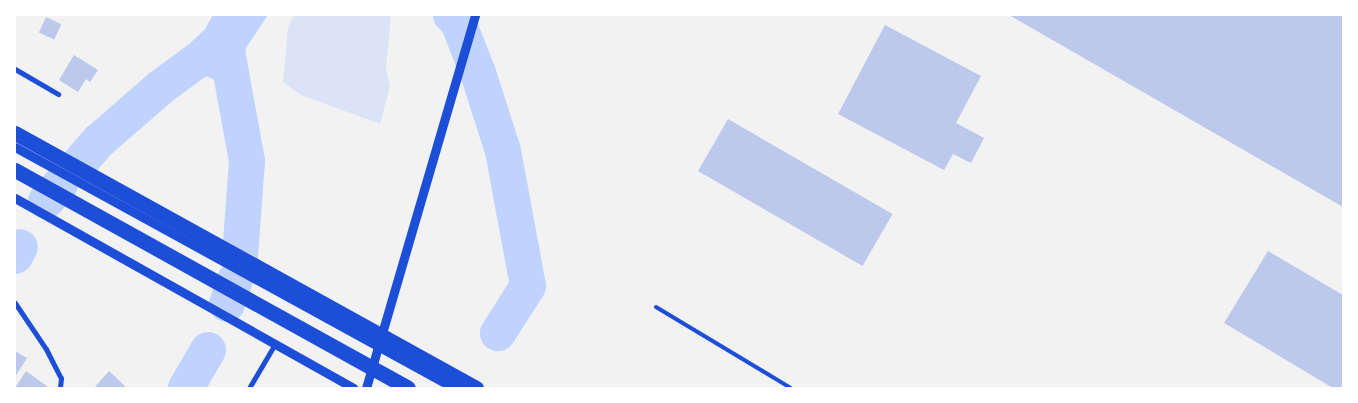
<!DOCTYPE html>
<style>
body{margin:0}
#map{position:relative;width:1358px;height:403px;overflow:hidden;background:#f2f2f2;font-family:"IBM Plex Sans",sans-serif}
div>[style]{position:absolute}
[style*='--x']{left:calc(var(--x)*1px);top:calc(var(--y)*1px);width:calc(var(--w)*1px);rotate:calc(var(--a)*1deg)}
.green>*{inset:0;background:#dbe4f7}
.water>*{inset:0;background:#bfd3fe}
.river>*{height:36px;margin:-18px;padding:0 18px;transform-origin:18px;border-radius:18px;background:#bfd3fe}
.building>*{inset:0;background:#bdc9ec;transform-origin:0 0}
.service>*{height:4px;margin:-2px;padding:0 2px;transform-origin:2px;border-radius:2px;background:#1d4ed8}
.minor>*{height:5px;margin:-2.5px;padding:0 2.5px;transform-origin:2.5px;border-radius:2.5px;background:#1d4ed8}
.tertiary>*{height:9px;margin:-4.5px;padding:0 4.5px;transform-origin:4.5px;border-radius:4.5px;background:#1d4ed8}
.motorway>*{height:15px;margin:-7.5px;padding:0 7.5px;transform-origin:7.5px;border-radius:7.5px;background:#1d4ed8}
span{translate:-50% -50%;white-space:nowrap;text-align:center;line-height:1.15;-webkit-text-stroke:5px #fff;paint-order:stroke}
.frame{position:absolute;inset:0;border:16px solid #fff;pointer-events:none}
</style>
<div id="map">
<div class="green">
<div style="clip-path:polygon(294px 15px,391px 15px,386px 68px,390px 86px,380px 124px,301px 95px,283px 82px,288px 28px)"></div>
</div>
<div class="water">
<div style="clip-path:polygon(213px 15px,268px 15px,246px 48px,237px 90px,172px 61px,205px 29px)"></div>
</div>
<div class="river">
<div style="--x:451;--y:15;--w:10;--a:45"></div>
<div style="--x:458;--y:22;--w:55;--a:68.6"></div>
<div style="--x:478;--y:73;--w:82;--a:72.2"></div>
<div style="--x:503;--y:151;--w:137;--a:79.5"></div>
<div style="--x:528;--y:286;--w:56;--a:122.6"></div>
<div style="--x:225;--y:40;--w:123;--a:79.7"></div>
<div style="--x:247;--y:161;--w:95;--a:94.2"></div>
<div style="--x:76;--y:167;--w:35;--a:-49"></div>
<div style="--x:99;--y:141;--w:82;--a:-41.1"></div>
<div style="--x:161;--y:87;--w:79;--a:-36.3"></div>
<div style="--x:225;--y:40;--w:31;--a:-53"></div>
<div style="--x:46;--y:201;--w:21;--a:-49"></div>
<div style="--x:15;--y:256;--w:10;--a:-61"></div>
<div style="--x:227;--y:304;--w:25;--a:-72"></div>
<div style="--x:186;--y:388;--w:44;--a:-59.9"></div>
</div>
<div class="building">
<div style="clip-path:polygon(1009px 15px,1343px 15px,1343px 207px)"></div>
<div style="left:46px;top:17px;width:17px;height:17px;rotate:25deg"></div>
<div style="clip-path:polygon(885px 25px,981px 76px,956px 123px,984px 138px,971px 163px,953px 154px,944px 170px,838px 114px)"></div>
<div style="clip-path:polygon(74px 55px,98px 70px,90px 82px,86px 79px,78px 92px,59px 80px)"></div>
<div style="left:728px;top:119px;width:190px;height:60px;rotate:30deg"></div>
<div style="clip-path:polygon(1268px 251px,1343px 295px,1343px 388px,1333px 388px,1224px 323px)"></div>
<div style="clip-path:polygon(15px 351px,27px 358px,15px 377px)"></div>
<div style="clip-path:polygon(26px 371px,47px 386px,46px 388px,15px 388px)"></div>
<div style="clip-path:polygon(109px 371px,127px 388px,94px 388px)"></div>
</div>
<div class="service">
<div style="--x:656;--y:307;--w:157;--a:31"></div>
</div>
<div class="minor">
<div style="--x:15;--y:69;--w:50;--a:30.2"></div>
<div style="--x:15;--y:303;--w:55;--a:56"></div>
<div style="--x:46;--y:349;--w:33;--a:63"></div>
<div style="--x:61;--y:378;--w:10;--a:96"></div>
<div style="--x:249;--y:388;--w:51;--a:-59.4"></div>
</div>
<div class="tertiary">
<div style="--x:15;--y:147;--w:501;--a:28.77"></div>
<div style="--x:15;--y:198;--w:388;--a:29.3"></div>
<div style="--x:366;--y:388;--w:389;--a:-73.7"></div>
</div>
<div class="motorway">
<div style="--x:15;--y:133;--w:527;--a:28.95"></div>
<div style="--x:15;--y:170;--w:449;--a:29"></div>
</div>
<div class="frame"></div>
</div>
